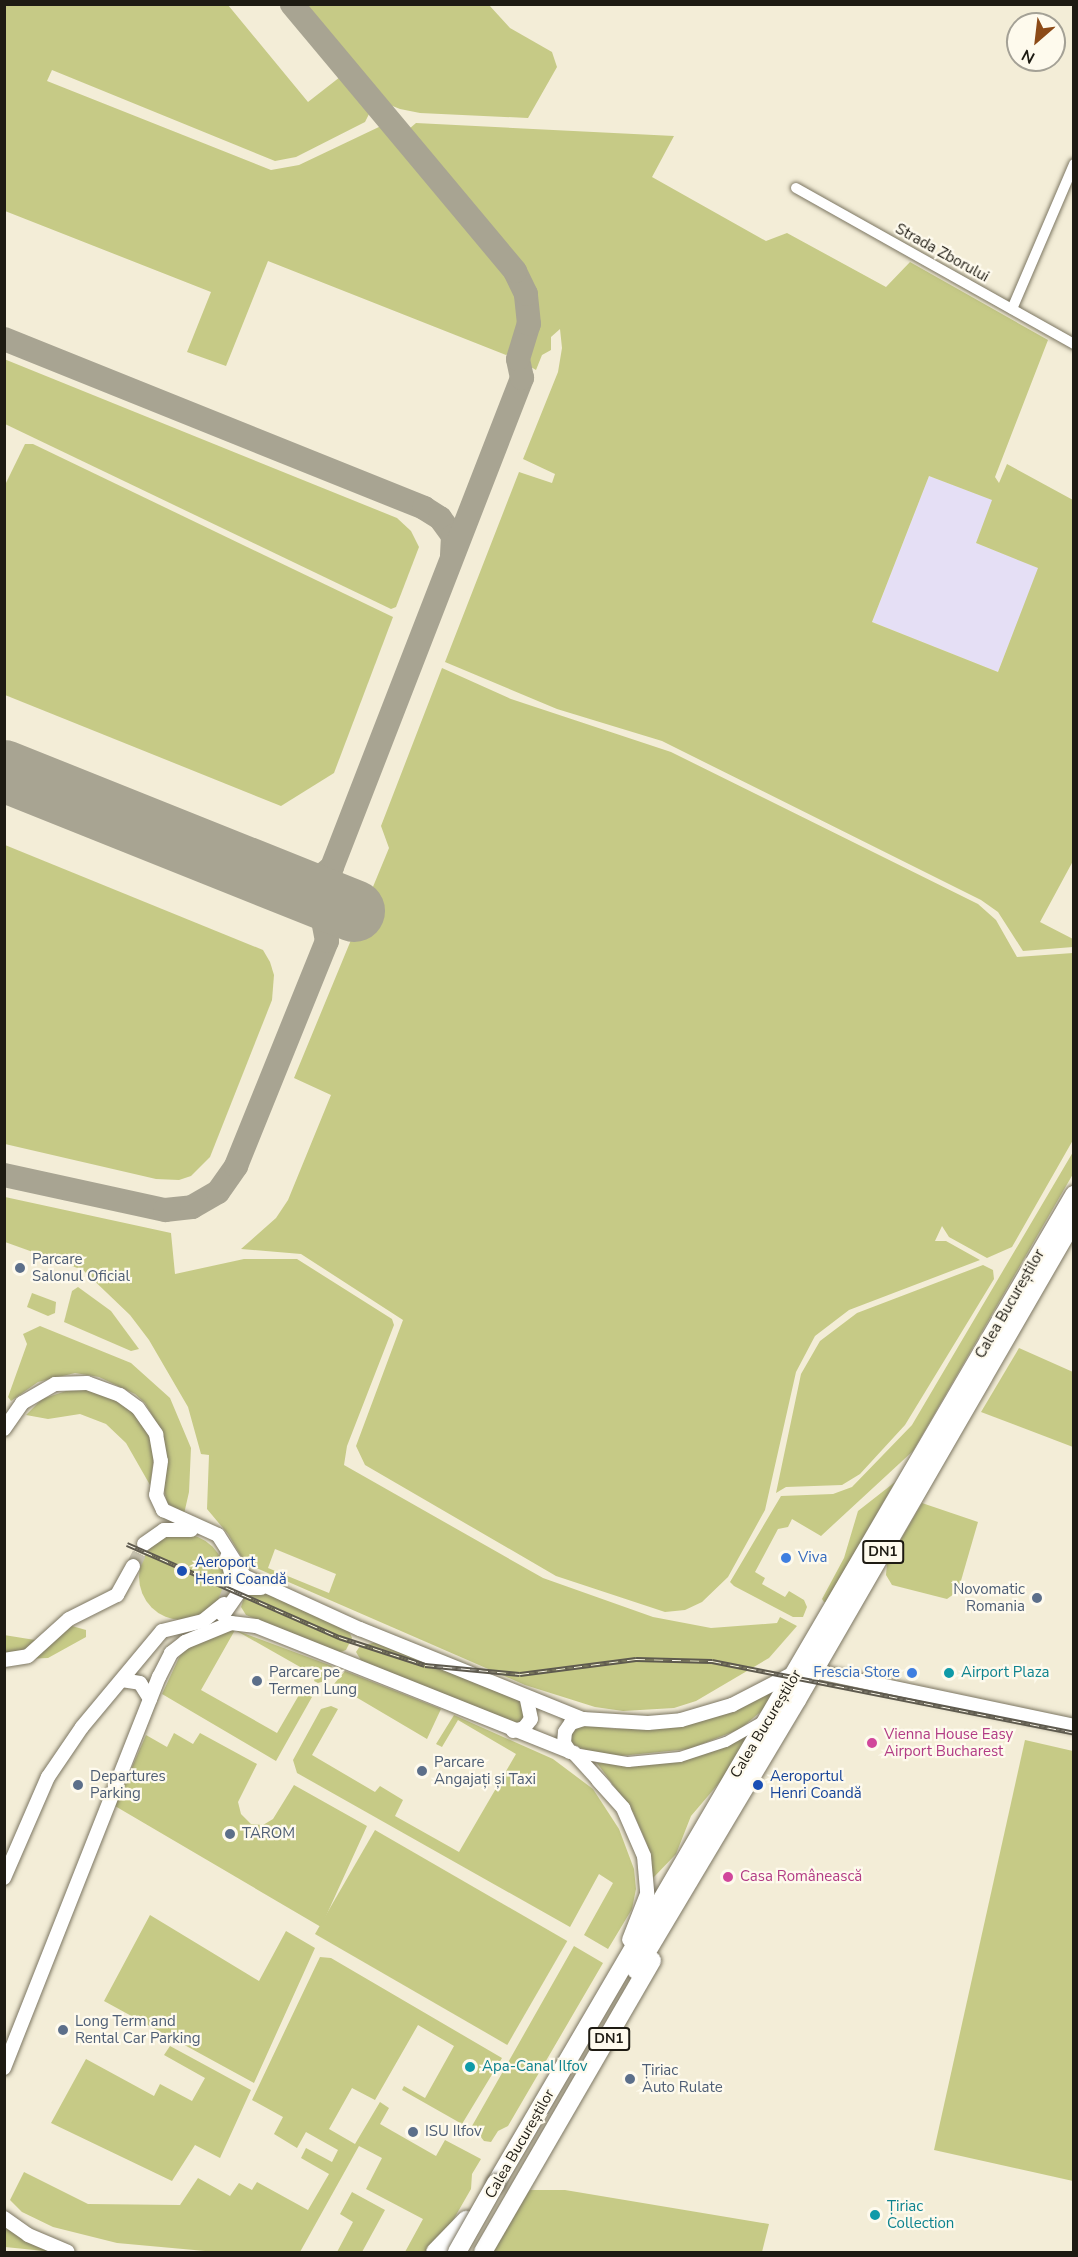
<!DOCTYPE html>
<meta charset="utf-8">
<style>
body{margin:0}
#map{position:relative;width:1078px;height:2257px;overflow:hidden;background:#f3edd7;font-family:"Nunito Sans",sans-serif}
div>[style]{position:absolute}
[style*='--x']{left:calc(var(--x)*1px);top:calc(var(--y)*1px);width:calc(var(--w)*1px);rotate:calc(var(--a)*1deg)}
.industrial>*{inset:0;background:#e5dff5}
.green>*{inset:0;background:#c6ca86;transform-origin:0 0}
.round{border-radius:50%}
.taxiway>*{height:24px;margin:-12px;padding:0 12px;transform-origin:12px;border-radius:12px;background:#a8a492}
.runway>*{height:62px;margin:-31px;padding:0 31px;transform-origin:31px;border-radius:31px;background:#a8a492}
.secondary-tunnel>*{height:14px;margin-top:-7px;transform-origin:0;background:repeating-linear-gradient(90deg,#c8c3b0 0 14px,transparent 0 21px)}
.roads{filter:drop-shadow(0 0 2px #7c7662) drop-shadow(0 0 2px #7c7662)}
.street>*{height:10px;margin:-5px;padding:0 5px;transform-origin:5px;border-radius:5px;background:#fff}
.secondary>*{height:14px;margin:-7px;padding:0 7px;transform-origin:7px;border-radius:7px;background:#fff}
.highway>*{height:18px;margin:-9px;padding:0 9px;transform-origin:9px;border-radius:9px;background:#fff}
.rail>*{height:5px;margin-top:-2.5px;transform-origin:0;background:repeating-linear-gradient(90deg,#fefaed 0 9px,#5e5a4e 0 18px);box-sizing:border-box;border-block:2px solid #5e5a4e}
.bridges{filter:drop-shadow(0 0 2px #7c7662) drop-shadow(0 0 2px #7c7662)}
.highway-bridge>*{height:18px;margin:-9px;padding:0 9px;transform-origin:9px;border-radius:9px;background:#fff}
.dots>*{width:16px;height:16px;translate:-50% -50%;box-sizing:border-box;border:3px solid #fefaed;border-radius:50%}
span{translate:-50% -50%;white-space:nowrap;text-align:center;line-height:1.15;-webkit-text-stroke:4.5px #fefaed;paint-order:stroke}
.shield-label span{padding:2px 4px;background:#fefaed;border:2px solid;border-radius:4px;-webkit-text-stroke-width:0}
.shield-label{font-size:14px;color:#1e1b13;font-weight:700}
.street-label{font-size:15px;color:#1e1b13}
.service-label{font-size:15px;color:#4e5e75}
.left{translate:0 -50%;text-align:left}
.right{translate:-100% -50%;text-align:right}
.shop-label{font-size:15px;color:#366cbe}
.transit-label{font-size:15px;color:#164399}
.culture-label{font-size:15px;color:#0d838f}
.hotel-label{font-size:15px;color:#b23c85}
.frame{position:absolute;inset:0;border:6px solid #1e1b13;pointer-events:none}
.north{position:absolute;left:1006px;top:12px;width:60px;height:60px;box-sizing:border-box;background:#fefaed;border:2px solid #a4a196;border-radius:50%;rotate:208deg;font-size:16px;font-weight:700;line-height:24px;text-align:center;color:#1e1b13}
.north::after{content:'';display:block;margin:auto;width:21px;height:27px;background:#8c4a17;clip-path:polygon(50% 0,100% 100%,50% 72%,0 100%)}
</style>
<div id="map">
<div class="industrial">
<div style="clip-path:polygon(929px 476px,993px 500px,976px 543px,1039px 568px,998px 672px,872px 622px)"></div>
</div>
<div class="green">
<div style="clip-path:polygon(4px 5px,228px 5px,308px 102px,340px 77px,370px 112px,365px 122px,296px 157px,275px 161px,52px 70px,47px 81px,271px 170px,299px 165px,381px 126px,437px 193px,442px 190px,516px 282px,525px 325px,518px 348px,506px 355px,268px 261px,226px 366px,187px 352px,211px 292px,5px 211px)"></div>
<div style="clip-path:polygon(307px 5px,489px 5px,510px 28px,552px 52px,557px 67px,528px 118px,420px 113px,400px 109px,390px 105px)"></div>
<div style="clip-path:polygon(evenodd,416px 123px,674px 136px,652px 177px,766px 241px,787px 233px,886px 287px,910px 262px,1048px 340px,995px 477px,999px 483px,1007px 464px,1073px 500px,1073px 861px,1040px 922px,1073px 939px,1073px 947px,1023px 951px,998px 912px,981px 900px,662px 741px,557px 709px,445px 662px,519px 472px,552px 483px,555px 474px,523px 459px,558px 372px,562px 348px,560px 329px,551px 337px,551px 350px,542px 355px,536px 370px,524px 363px,533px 317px,524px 279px,409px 129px,416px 123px,929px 476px,992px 500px,976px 543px,1038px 568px,998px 672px,872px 622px,929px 476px)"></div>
<div style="clip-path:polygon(4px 359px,397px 518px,411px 531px,419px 547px,396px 607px,391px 609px,5px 424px)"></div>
<div style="clip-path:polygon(25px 444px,33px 444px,393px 617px,334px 773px,281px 806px,5px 695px,5px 485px)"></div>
<div style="clip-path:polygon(442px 668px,511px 699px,671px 752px,978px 904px,996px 920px,1017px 957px,1073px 953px,1073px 1140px,1012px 1247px,987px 1258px,949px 1237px,942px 1226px,935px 1241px,946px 1241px,980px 1260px,849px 1310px,815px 1336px,796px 1372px,765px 1510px,728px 1577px,702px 1602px,685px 1610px,665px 1612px,556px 1576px,365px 1465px,356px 1446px,403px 1320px,301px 1254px,241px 1249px,276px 1218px,288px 1200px,331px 1095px,294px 1078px,389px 848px,381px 826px)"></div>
<div style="clip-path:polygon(5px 845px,263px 950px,270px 962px,274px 975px,272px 1000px,210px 1157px,191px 1176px,179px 1180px,156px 1179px,5px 1144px)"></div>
<div style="clip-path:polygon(1073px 1152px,1073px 1174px,913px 1451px,821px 1536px,792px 1519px,788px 1527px,778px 1529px,755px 1572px,765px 1578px,762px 1584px,785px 1597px,789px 1591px,804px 1600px,807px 1607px,803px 1617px,793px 1617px,734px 1586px,730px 1582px,781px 1496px,833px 1494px,852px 1487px,912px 1425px)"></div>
<div style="clip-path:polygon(evenodd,5px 1197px,171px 1233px,175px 1274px,244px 1259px,297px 1259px,392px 1319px,394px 1325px,347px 1446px,344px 1465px,543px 1578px,653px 1617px,711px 1628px,777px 1623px,780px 1617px,797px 1626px,769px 1658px,696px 1701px,674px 1708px,623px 1711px,595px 1707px,525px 1685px,245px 1563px,228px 1534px,207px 1509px,209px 1455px,201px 1454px,188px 1407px,149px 1340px,130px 1315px,83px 1270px,5px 1242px,5px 1197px,275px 1549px,336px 1574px,329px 1593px,268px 1568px,275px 1549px)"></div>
<div style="clip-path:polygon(983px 1265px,993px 1270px,994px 1279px,905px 1425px,860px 1474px,842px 1485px,786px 1487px,776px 1493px,801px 1374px,820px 1341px,857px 1313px)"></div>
<div style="clip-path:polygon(78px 1287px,111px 1311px,139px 1349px,131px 1351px,64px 1322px,72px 1291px)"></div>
<div style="clip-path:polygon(32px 1293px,56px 1302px,55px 1313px,48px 1316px,27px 1307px)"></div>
<div style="clip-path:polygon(40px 1326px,131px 1363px,170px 1398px,191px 1448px,189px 1492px,184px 1514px,167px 1503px,164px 1489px,168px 1461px,162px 1432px,145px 1403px,135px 1394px,99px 1377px,75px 1373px,38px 1382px,11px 1401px,8px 1397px,27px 1344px,23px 1334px)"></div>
<div style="clip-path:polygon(1019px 1348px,1073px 1372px,1073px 1447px,981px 1412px)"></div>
<div style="clip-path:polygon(69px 1390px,87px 1390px,114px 1399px,144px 1421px,155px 1450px,150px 1485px,126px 1443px,106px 1424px,80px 1414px,48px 1419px,26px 1415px,42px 1399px)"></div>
<div style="clip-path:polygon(895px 1482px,826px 1602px,824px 1602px,822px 1599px,844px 1558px,858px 1511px)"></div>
<div style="clip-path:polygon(922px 1503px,978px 1522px,958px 1591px,947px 1599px,892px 1585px,886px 1575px,887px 1563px)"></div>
<div class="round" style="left:139px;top:1534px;width:86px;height:86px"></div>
<div style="clip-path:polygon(258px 1590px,348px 1629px,352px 1638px,346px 1650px,336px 1654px,246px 1615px,241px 1607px,245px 1594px)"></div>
<div style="clip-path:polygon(72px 1626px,86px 1630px,86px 1637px,48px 1658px,22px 1659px,5px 1655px,4px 1635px,35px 1640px)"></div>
<div style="clip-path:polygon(228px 1629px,235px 1630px,332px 1666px,325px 1681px,318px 1683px,314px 1681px,316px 1676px,235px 1630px,201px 1690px,277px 1733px,303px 1688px,312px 1697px,276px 1761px,162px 1694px,183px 1649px)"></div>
<div style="clip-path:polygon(377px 1642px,516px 1699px,525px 1705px,526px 1720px,515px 1724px,362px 1662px,356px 1652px,360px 1646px)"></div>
<div style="clip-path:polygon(345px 1671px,441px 1709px,427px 1739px,344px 1690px,339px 1696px,333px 1692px,334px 1684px)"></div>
<div style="clip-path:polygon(775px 1691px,764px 1709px,740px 1729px,689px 1749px,620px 1756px,587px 1751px,569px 1742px,568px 1730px,579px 1723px,614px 1729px,656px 1728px)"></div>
<div style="clip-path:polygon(331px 1706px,338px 1709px,312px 1755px,375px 1792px,380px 1786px,403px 1800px,395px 1816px,459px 1852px,516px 1754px,458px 1720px,442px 1747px,436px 1744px,454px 1715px,553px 1759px,593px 1789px,619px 1829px,634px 1869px,636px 1889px,632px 1909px,608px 1949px,584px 1935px,613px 1883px,599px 1874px,570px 1927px,297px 1773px,293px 1760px,321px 1709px)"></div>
<div style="clip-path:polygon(753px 1729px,725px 1776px,691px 1816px,676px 1854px,653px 1878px,647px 1844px,633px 1812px,597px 1763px,643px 1764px)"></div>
<div style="clip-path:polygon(174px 1733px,193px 1744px,200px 1733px,257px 1764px,238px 1802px,241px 1814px,251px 1824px,263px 1825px,273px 1819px,294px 1785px,367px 1826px,321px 1927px,115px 1806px,146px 1735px,167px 1747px)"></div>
<div style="clip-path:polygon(1025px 1740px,1073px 1751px,1073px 2181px,934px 2150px)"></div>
<div style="left:375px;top:1830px;width:222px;height:120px;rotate:30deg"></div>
<div style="clip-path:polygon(150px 1915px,259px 1981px,286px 1931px,315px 1948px,254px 2083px,104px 2001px)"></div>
<div style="clip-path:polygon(574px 1946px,603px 1963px,508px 2126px,498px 2131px,491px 2142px,484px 2141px,472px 2126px)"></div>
<div style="clip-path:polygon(320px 1957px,331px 1958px,502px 2058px,462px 2124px,402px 2090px,404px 2086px,425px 2098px,454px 2046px,418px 2025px,375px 2100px,352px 2088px,329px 2129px,355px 2144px,380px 2102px,389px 2108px,380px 2124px,436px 2156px,445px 2140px,481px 2159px,472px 2174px,471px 2189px,444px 2236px,427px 2252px,405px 2252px,423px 2219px,366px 2189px,382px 2158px,359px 2146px,300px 2252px,216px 2252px,117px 2243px,53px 2227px,22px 2212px,10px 2200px,24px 2172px,88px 2204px,180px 2205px,198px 2178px,230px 2196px,239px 2183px,252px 2190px,257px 2182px,308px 2210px,329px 2174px,301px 2158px,306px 2148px,332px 2162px,338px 2150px,306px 2132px,297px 2148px,274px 2134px,283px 2117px,252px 2100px)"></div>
<div style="clip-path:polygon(170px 2046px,251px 2090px,220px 2158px,195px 2145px,172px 2181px,51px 2123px,86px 2059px,154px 2096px,160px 2084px,192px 2101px,205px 2078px,164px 2055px)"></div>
<div style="clip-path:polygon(530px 2190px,565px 2190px,769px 2224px,762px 2252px,491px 2251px,521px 2195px)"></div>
<div style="clip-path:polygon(352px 2192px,385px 2210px,362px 2252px,337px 2252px,353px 2222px,340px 2214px)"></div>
<div style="clip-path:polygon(4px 2223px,54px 2252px,5px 2247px)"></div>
</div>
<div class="taxiway">
<div style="--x:4;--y:339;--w:453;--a:21.9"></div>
<div style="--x:424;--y:508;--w:19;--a:32"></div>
<div style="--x:440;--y:518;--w:22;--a:54"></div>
<div style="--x:453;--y:536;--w:20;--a:93"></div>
<div style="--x:289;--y:885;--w:23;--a:-2"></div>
<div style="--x:312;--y:884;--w:26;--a:-40"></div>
<div style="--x:332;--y:867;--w:525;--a:-68.77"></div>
<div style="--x:522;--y:378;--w:19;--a:-102"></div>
<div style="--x:518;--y:359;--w:37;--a:-73"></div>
<div style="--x:529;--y:324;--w:30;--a:-96"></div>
<div style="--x:526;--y:294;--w:25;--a:-116"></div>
<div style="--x:515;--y:271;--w:348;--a:-129.9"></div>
<div style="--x:4;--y:1175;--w:165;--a:12.3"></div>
<div style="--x:165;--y:1210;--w:27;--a:-6"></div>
<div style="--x:192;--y:1207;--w:30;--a:-30"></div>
<div style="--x:218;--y:1192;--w:32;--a:-55"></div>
<div style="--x:236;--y:1166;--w:243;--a:-68"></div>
<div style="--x:327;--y:941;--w:37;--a:-101"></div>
<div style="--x:320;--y:905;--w:37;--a:-147"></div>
</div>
<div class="runway">
<div style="--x:4;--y:771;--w:377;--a:21.8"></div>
</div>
<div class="secondary-tunnel">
<div style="--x:133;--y:1566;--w:25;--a:-63"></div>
<div style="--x:224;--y:1604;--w:25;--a:-69"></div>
</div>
<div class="roads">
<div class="street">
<div style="--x:796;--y:188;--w:319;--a:29.3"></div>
<div style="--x:1012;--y:309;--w:158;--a:-66.8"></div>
<div style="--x:574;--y:1753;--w:55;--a:9.5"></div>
<div style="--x:628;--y:1762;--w:52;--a:-5.5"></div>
<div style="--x:680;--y:1757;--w:48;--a:-18.1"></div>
<div style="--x:726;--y:1742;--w:43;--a:-29.6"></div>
</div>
<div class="secondary">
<div style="--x:4;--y:1429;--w:32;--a:-55"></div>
<div style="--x:22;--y:1403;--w:38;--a:-30"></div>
<div style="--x:55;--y:1384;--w:32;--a:-2"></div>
<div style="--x:87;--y:1383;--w:35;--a:20"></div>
<div style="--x:120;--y:1395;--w:22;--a:36"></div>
<div style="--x:138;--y:1408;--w:32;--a:55"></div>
<div style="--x:156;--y:1434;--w:27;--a:80"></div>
<div style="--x:161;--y:1461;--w:34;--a:98"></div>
<div style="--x:156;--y:1495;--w:17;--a:65"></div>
<div style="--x:163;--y:1510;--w:60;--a:24.4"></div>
<div style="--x:218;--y:1535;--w:49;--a:57.6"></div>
<div style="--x:244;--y:1576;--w:128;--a:24.6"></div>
<div style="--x:360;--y:1629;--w:240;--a:22"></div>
<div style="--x:583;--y:1719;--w:65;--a:3.5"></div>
<div style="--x:648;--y:1723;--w:33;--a:-5"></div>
<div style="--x:681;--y:1720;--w:53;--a:-16.4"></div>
<div style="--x:732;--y:1705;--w:68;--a:-27.3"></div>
<div style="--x:144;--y:1544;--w:24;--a:-35"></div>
<div style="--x:164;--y:1530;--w:27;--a:0"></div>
<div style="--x:227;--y:1557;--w:25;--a:76"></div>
<div style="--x:223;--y:1615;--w:33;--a:-55"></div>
<div style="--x:242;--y:1588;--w:19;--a:0"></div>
<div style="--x:4;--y:1660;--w:24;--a:-9"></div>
<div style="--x:28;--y:1656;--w:55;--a:-42.1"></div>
<div style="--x:69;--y:1619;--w:54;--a:-26.6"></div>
<div style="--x:117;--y:1595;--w:33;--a:-61"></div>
<div style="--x:814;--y:1671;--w:266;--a:11.9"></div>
<div style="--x:122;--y:1680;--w:18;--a:9"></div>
<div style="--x:140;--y:1683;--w:19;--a:58"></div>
<div style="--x:513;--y:1731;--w:11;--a:-15"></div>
<div style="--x:524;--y:1728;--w:11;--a:-52"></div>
<div style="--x:531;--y:1719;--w:19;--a:-102"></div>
<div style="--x:570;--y:1752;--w:11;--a:-124"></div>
<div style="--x:564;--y:1743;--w:11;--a:-85"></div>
<div style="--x:565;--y:1732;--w:11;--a:-56"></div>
<div style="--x:571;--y:1723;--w:13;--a:-18"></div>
<div style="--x:598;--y:1780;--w:38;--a:48"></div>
<div style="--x:623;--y:1808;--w:52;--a:66.4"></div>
<div style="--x:644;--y:1856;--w:38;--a:85"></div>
<div style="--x:647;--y:1894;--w:49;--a:111.4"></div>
<div style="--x:4;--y:1878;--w:110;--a:-66.5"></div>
<div style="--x:48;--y:1777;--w:60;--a:-55.8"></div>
<div style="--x:82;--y:1727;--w:125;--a:-50.2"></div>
<div style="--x:162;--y:1631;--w:42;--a:-13.7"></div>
<div style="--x:203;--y:1621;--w:27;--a:-39"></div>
<div style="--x:4;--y:2068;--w:421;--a:-68.4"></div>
<div style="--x:159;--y:1677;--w:27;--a:-63"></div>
<div style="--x:171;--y:1653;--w:18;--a:-38"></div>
<div style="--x:185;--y:1642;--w:50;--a:-22.4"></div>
<div style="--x:231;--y:1623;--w:25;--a:7"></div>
<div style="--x:256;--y:1626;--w:342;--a:21.8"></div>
<div style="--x:574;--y:1753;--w:45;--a:47.7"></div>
<div style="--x:4;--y:2218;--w:29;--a:35"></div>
<div style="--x:28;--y:2235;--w:43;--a:23"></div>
</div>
<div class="highway">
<div style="--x:636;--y:1970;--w:314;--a:-59.2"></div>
<div style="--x:797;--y:1700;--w:554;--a:-60.01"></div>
<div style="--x:496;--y:2183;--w:1145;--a:-59.67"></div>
<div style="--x:435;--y:2252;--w:45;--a:-45.9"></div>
<div style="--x:483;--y:2252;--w:337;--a:-59.9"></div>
</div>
</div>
<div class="rail">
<div style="--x:127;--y:1544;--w:232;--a:23.7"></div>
<div style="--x:339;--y:1637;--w:90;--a:18"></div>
<div style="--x:425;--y:1665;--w:95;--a:5.4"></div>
<div style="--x:520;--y:1674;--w:117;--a:-7.4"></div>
<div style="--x:636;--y:1659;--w:76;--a:1.5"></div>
<div style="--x:712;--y:1661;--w:369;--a:11.2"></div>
</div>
<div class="bridges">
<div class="highway-bridge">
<div style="--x:457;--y:2252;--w:79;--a:-60.5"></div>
</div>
</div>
<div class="dots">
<div style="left:20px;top:1268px;background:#5c6f8a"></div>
<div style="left:786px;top:1558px;background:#3f7fe0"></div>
<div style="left:182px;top:1571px;background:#1a4fb4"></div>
<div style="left:1037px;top:1598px;background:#5c6f8a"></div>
<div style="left:912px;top:1673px;background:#3f7fe0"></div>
<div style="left:949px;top:1673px;background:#0f9aa8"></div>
<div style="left:257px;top:1681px;background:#5c6f8a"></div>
<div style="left:872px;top:1743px;background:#d1479c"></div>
<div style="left:422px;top:1771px;background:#5c6f8a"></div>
<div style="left:78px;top:1785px;background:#5c6f8a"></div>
<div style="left:758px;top:1785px;background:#1a4fb4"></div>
<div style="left:230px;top:1834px;background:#5c6f8a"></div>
<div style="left:728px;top:1877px;background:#d1479c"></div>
<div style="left:63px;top:2030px;background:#5c6f8a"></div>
<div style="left:470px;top:2067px;background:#0f9aa8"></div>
<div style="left:630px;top:2079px;background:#5c6f8a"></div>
<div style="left:413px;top:2132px;background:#5c6f8a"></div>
<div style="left:875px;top:2215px;background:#0f9aa8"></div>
</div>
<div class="shield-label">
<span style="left:883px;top:1552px">DN1</span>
<span style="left:609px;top:2039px">DN1</span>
</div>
<div class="street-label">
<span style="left:942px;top:253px;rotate:29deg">Strada Zborului</span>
<span style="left:1010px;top:1304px;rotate:-60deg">Calea Bucureștilor</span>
<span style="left:766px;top:1724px;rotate:-59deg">Calea Bucureștilor</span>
<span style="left:520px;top:2144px;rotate:-60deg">Calea Bucureștilor</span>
</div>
<div class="service-label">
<span class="left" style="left:32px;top:1268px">Parcare<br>Salonul Oficial</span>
<span class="right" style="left:1025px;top:1598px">Novomatic<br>Romania</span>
<span class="left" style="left:269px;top:1681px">Parcare pe<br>Termen Lung</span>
<span class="left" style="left:434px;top:1771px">Parcare<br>Angajați și Taxi</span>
<span class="left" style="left:90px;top:1785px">Departures<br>Parking</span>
<span class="left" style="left:242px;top:1834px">TAROM</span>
<span class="left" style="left:75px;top:2030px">Long Term and<br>Rental Car Parking</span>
<span class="left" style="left:642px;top:2079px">Țiriac<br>Auto Rulate</span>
<span class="left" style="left:425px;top:2132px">ISU Ilfov</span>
</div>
<div class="shop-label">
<span class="left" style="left:798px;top:1558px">Viva</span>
<span class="right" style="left:900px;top:1673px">Frescia Store</span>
</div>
<div class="transit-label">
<span class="left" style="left:195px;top:1571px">Aeroport<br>Henri Coandă</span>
<span class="left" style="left:770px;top:1785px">Aeroportul<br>Henri Coandă</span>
</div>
<div class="culture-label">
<span class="left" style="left:961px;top:1673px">Airport Plaza</span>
<span class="left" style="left:482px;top:2067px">Apa-Canal Ilfov</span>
<span class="left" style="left:887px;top:2215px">Țiriac<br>Collection</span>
</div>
<div class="hotel-label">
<span class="left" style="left:884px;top:1743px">Vienna House Easy<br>Airport Bucharest</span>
<span class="left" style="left:740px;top:1877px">Casa Românească</span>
</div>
<div class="frame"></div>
<div class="north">N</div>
</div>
